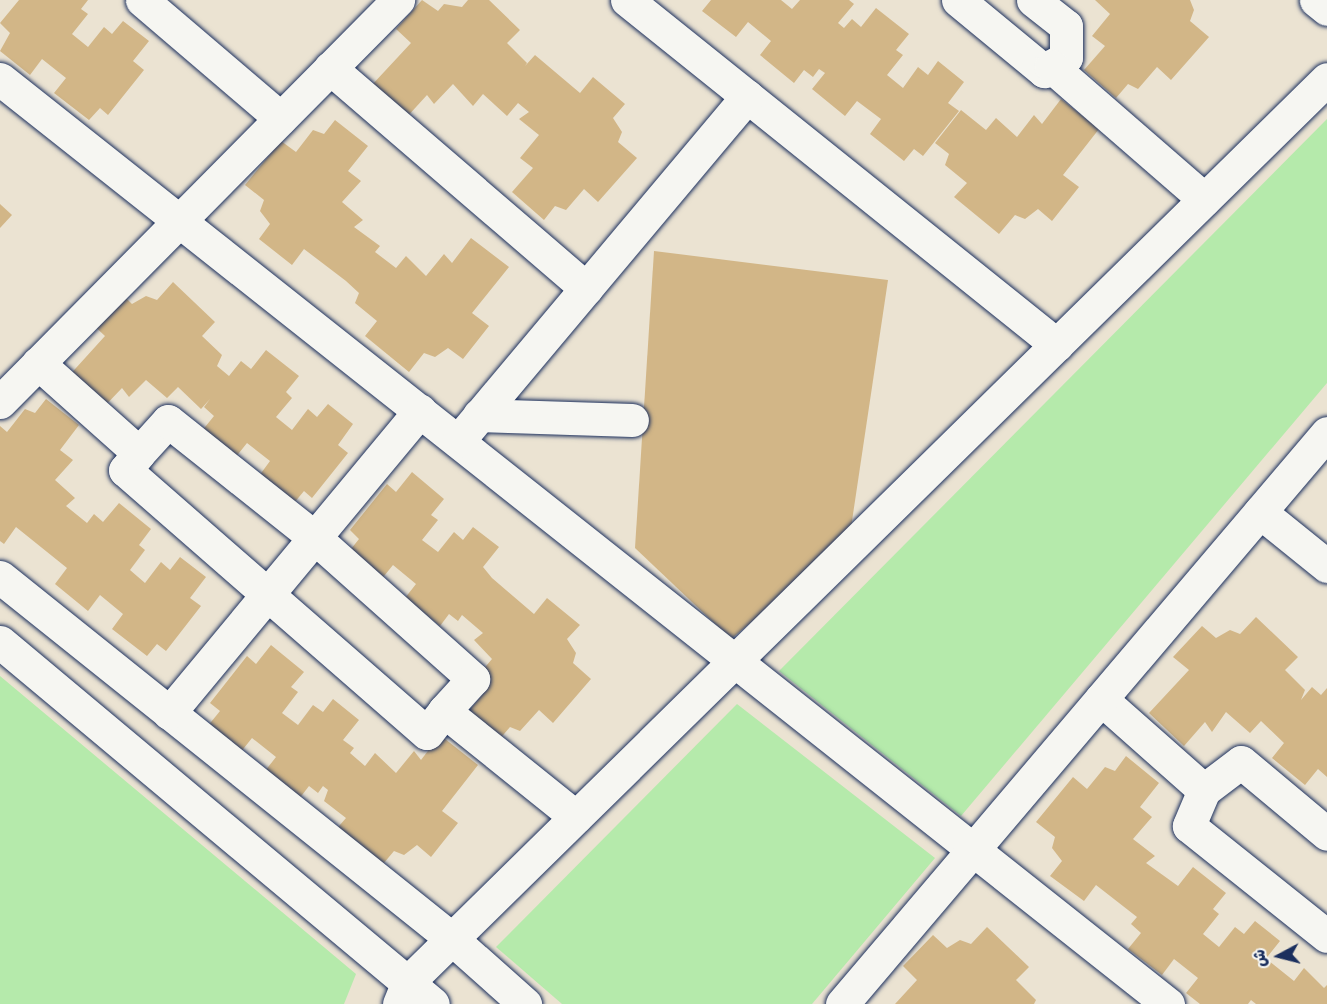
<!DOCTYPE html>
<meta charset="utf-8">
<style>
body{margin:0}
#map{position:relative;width:1327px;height:1004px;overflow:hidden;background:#ebe3d2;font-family:"Balsamiq Sans","Playpen Sans Arabic",sans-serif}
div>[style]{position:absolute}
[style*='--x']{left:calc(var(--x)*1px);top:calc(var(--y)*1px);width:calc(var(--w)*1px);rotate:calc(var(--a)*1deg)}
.green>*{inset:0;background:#b5eaab}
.building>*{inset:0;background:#d2b687}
.roads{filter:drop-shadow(0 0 2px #1b2f5e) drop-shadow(0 0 2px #1b2f5e)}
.minor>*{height:33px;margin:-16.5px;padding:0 16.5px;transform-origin:16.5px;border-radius:16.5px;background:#f6f6f2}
span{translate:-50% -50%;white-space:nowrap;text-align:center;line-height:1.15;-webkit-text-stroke:4.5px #f6f6f2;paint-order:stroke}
.north{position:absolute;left:1249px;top:926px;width:60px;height:60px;-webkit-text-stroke:4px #f6f6f2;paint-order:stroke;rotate:263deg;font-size:16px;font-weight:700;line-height:24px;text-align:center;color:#1b2f5e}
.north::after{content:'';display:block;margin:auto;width:21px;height:27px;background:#1b2f5e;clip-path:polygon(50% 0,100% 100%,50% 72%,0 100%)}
</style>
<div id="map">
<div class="green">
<div style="clip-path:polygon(1327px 119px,1327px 383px,961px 816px,779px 671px)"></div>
<div style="clip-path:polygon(0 676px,356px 974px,344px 1004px,0 1004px)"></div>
<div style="clip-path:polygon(737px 704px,935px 858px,812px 1004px,562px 1004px,496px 947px)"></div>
</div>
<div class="building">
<div style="clip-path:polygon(19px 0,88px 0,81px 9px,88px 14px,72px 34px,88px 47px,104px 27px,112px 34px,123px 21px,149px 41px,133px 61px,144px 70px,108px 115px,100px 108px,89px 120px,54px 93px,66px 78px,42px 59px,30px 75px,0 51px,10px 33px,0 23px)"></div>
<div style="clip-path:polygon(422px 0,438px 11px,444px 4px,462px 7px,468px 0,489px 0,520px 30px,507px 43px,527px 63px,525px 66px,535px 55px,580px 93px,593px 77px,625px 104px,613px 118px,622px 132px,618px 142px,637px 158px,598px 202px,584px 189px,566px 210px,555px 206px,544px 220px,512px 192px,533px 168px,520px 158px,539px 135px,519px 119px,529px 112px,518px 103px,507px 116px,483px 94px,473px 106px,453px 84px,434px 104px,427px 95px,406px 118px,371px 86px,411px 43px,396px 29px)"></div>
<div style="clip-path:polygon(711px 0,781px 0,792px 9px,800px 0,849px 0,854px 4px,838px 23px,844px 28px,852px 19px,861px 27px,876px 8px,909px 34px,896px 50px,903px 55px,887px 75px,903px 88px,918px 67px,928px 75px,938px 61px,964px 82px,948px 103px,959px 111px,923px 156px,914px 149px,904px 161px,870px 134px,881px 119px,857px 101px,845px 116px,812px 89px,825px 73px,819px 69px,813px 77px,804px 70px,794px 83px,760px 55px,771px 41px,748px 22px,736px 37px,702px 11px)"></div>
<div style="clip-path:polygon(1095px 0,1190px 0,1194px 10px,1190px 21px,1209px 37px,1171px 80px,1157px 67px,1138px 89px,1128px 84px,1116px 98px,1084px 70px,1105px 46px,1092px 36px,1110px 14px)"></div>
<div style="clip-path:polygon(1061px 99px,1099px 129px,1063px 175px,1079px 187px,1052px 221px,1038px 209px,1025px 219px,1015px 215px,999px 234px,954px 197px,967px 183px,945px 165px,949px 154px,935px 143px,961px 110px,986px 130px,996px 118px,1017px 137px,1034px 115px,1042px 124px)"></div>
<div style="clip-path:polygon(335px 120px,368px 146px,348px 171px,361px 181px,342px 202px,363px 220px,354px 227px,380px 246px,375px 252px,396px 268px,406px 256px,426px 276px,444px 254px,452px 263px,471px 238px,509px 267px,472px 313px,489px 326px,463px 359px,448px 348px,435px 357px,424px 353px,409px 372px,365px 336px,377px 321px,355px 303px,359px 293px,346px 281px,304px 249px,292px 265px,259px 239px,270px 224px,260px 211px,264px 200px,245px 185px,281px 141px,296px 152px,313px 130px,324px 134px)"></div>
<div style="clip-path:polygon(0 204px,12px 215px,0 228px)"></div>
<div style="clip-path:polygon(654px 251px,888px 280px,849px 541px,731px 639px,635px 548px)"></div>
<div style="clip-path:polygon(173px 282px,215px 322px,202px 336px,222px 355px,217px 366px,229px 376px,241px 361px,251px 369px,266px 350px,299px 376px,286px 392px,292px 398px,276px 417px,292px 430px,308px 409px,317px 417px,328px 404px,353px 424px,338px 445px,348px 453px,312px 498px,304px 491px,294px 503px,259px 476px,270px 461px,247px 443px,235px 458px,201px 432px,214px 416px,204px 407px,210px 399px,201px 409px,178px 387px,167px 398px,146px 380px,129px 397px,122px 388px,100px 411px,66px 379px,105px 336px,90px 322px,119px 291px,132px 304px,146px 296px,157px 300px)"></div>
<div style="clip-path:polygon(46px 399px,79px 425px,60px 450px,73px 460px,55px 480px,75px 498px,66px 506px,87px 523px,94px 514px,103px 522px,119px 503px,151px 529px,139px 545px,145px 550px,130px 570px,145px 583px,161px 562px,170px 570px,180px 557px,206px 577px,190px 598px,201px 606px,166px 651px,157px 644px,147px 656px,112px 629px,123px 614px,100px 595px,88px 611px,55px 584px,67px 568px,16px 527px,4px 544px,0 541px,0 426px,7px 432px,25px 409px,35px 413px)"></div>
<div style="clip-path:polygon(412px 472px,444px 499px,431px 515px,438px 520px,422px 540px,438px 552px,454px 532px,463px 540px,473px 527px,499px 547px,483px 567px,492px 578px,534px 614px,547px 598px,580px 625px,567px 639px,576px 653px,573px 663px,591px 679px,553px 723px,539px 710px,520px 731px,510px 727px,498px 741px,466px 714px,487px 689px,475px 679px,492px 659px,474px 640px,483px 633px,462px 615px,458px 621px,449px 614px,440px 626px,405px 598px,416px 584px,393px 565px,380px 581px,347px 554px,359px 539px,350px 530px,387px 484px,396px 492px)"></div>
<div style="clip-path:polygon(1256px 617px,1298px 657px,1285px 670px,1305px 690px,1301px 700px,1312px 687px,1321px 695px,1327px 688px,1327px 777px,1318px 769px,1305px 785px,1272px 758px,1284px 743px,1261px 721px,1250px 733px,1226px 712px,1212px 732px,1205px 722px,1184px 746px,1149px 713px,1189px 670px,1173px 657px,1202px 626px,1216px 638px,1230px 630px,1240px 634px)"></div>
<div style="clip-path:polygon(271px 645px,304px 672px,291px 687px,298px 692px,282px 713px,298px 725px,313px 705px,323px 712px,333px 699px,359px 720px,343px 740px,354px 748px,350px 753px,365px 766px,375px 753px,396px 773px,414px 751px,421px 760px,440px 735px,478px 765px,442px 811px,458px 823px,431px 857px,417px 845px,404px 855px,394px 851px,378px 870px,333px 833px,346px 818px,324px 801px,328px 790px,323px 786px,318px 793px,309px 786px,299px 799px,265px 771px,276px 757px,252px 738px,240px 753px,207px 727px,220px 711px,210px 703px,247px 656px,256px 664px)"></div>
<div style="clip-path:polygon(1126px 756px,1159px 783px,1140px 807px,1152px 817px,1133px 839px,1155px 856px,1146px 863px,1178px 886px,1193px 867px,1226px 893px,1213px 909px,1219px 914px,1203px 934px,1219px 947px,1235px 927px,1244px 934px,1255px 921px,1280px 941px,1264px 961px,1269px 961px,1294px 981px,1304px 968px,1324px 988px,1327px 985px,1327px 1004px,1256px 1004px,1251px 1000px,1248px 1004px,1200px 1004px,1186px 993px,1198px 978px,1174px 959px,1162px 975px,1128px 949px,1141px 933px,1131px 924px,1137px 917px,1096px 885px,1084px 901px,1050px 876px,1062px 861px,1052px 848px,1055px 837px,1036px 822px,1073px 777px,1087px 789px,1105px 767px,1115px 771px)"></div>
<div style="clip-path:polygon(987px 927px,1029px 967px,1016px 980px,1036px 1000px,1034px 1004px,895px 1004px,917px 980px,903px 966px,933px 935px,947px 948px,960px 940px,971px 944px)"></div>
</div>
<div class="roads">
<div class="minor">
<div style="--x:142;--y:0;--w:182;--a:40.5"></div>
<div style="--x:627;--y:0;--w:551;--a:38.74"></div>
<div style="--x:958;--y:0;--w:112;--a:39.5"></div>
<div style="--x:1044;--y:71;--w:26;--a:-32"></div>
<div style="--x:1066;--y:57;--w:31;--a:-90"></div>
<div style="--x:1066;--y:26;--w:42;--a:-141.8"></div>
<div style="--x:1316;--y:0;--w:14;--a:39"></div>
<div style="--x:1051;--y:66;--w:203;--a:41"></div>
<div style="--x:330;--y:68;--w:338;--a:40.7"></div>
<div style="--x:0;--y:79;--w:1490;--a:38.38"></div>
<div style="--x:38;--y:363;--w:135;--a:41.7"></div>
<div style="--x:139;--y:453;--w:22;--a:129"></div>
<div style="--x:125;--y:470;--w:400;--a:41.1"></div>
<div style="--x:427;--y:733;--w:28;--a:-52"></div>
<div style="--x:444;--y:711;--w:169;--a:38.8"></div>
<div style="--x:0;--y:402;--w:566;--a:-45.29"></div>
<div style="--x:479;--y:415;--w:153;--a:1.9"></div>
<div style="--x:458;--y:441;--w:450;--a:-50"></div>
<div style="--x:139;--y:453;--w:43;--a:-47.8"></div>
<div style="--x:168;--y:421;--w:188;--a:38.5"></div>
<div style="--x:315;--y:538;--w:212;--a:41.7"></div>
<div style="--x:473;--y:679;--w:43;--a:132.2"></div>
<div style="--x:1260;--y:512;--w:86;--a:38.9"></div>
<div style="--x:0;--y:577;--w:579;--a:38.69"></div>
<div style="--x:452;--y:939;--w:98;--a:41.7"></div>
<div style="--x:0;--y:642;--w:564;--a:39.9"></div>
<div style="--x:1101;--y:699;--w:137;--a:41.5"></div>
<div style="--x:1204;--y:790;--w:39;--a:113"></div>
<div style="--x:1189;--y:826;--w:176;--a:38.6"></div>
<div style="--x:169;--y:713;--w:393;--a:-50.3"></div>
<div style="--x:1204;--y:790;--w:46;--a:-37.1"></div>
<div style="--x:1241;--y:762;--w:112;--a:39.9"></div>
<div style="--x:399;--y:1004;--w:24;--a:-68"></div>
<div style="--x:408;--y:982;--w:1288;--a:-44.5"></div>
<div style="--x:842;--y:1004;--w:749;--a:-49.66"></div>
</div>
</div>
<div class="north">ش</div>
</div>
